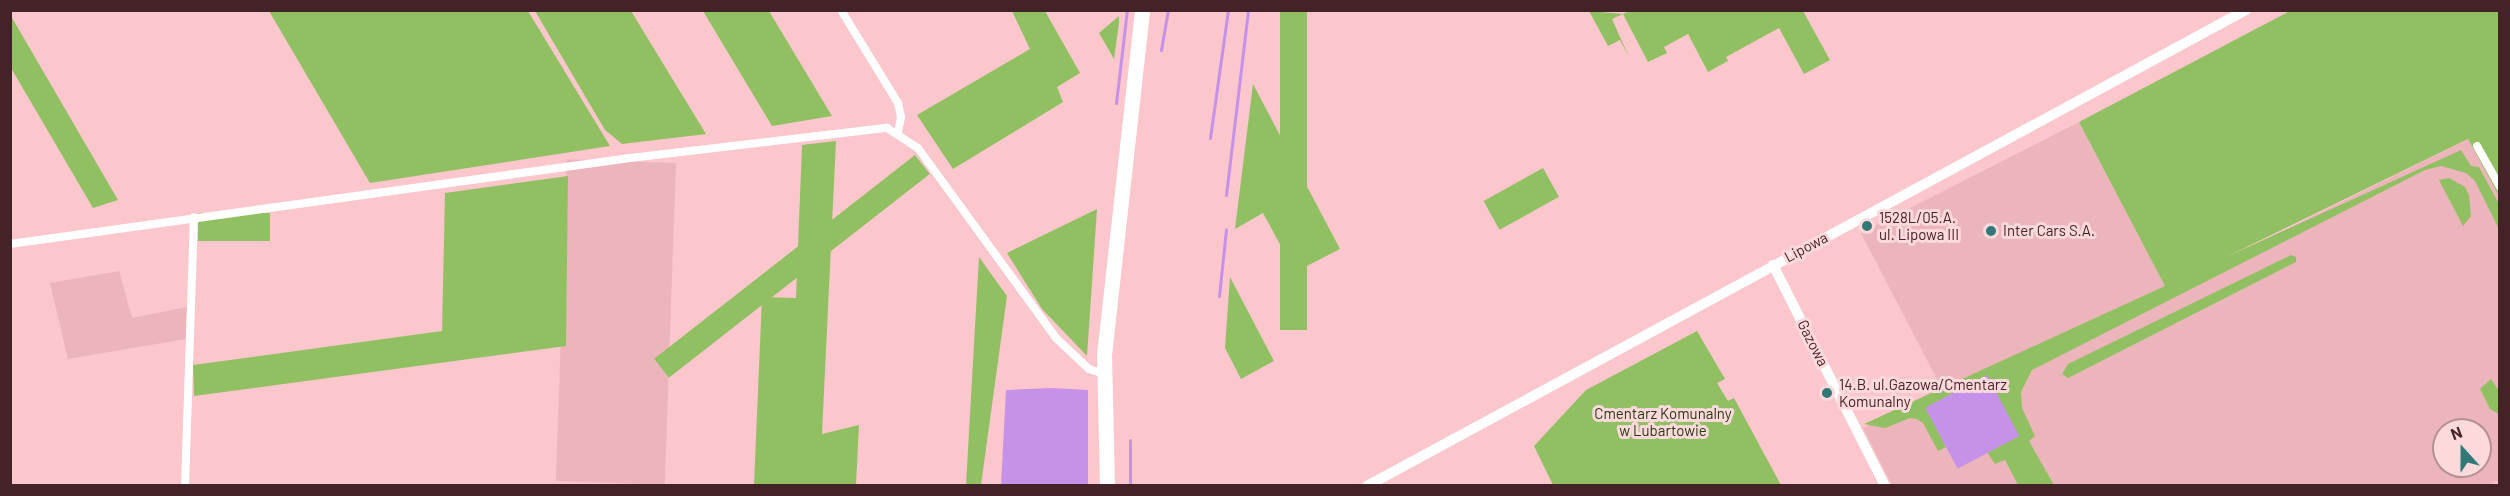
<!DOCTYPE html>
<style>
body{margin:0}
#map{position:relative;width:2510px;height:496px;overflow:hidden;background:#fbc6cc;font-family:Barlow,sans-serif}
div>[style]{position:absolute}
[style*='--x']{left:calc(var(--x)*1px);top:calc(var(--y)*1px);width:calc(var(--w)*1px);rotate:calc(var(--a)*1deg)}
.built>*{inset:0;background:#ecb5bb;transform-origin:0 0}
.green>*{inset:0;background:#91c062;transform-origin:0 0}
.water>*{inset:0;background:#c692e9;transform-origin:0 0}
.stream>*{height:3px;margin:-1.5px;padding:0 1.5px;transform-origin:1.5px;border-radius:1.5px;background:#c692e9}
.street>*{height:8px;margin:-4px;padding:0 4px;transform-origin:4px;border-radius:4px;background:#fff}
.secondary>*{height:10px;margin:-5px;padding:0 5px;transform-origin:5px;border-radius:5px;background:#fff}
.highway>*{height:15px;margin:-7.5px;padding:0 7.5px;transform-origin:7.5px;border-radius:7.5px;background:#fff}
.dots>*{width:16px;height:16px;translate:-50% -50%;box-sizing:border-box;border:3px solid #fdd9dc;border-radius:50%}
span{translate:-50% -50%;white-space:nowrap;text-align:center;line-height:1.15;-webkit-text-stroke:6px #fdd9dc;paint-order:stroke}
.poi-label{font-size:15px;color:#432327}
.left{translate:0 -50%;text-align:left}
.street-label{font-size:15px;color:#432327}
.park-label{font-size:15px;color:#263912}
.frame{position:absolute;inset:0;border:12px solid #432327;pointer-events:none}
.north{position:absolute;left:2432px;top:418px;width:60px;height:60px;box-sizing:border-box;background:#fdd9dc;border:2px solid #b39094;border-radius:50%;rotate:339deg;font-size:16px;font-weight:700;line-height:24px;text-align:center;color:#432327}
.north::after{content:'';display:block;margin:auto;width:21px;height:27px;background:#307976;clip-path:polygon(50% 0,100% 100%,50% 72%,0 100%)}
</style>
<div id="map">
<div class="built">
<div style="clip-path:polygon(evenodd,2079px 122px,2167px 288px,2469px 139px,2499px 196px,2499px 480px,2488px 486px,1892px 485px,1863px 428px,1941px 387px,1861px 233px,2079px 122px,2444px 430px,2480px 430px,2480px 466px,2444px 466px,2444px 430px)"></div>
<div style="left:676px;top:163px;width:322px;height:109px;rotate:92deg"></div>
<div style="clip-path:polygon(119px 271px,132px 318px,187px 307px,186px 339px,68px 359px,50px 283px)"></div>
</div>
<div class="green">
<div style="clip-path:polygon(269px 11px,528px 11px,610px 146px,370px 183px)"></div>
<div style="clip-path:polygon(535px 11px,631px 11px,706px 134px,622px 144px,605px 130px)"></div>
<div style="clip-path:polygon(703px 11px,769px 11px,832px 116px,772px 126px)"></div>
<div style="clip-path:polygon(1012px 11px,1045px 11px,1080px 73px,1057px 87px,1063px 102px,953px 169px,917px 115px,1030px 49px)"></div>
<div style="left:1280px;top:11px;width:27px;height:319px"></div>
<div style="clip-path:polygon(1629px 11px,1803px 11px,1830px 60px,1804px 74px,1779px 28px,1726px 57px,1728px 61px,1708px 72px,1688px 34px,1664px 47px,1667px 53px,1648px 62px,1623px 14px,1612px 19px,1629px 57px,1620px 40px,1608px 46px,1589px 11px,1623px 14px)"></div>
<div style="clip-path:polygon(2290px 11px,2499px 11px,2499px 196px,2468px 139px,2226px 257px,2461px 150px,2471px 166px,2479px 167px,2499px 204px,2499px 229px,2475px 181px,2466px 173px,2441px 166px,2425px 170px,2032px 370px,2021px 392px,2022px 408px,2035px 436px,2029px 441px,2054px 485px,2018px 485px,2005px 460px,1995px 464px,1987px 452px,2019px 436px,1926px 407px,1946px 447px,1938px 451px,1923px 423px,1917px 419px,1910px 418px,1885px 428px,1864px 424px,2165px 286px,2079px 122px)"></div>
<div style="clip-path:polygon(10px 16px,11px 16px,118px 200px,93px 208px,11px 68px)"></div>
<div style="clip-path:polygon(1119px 16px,1119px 23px,1114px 59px,1099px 33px)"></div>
<div style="clip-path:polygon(1253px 84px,1340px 249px,1295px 272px,1263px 213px,1235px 229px)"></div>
<div style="clip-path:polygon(836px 141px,822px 434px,859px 425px,856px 485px,754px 485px,762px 297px,796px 298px,802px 145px)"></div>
<div style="left:915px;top:155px;width:24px;height:331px;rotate:52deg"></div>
<div style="left:1543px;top:168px;width:33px;height:68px;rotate:61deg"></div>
<div style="clip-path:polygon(568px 176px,566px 346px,194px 396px,193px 365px,442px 331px,445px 193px)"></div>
<div style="clip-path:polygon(2449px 178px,2465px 187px,2469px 195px,2471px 216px,2463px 226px,2439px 180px)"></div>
<div style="clip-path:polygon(1097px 209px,1087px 356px,1042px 309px,1007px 253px)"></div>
<div style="left:270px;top:213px;width:28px;height:72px;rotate:90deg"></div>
<div style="clip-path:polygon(2291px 255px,2296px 257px,2296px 262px,2068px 378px,2062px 374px,2068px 364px)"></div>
<div style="clip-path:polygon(979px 257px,1007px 296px,981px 485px,966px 485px)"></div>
<div style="clip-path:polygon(1230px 277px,1274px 361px,1241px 379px,1225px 348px)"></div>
<div style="clip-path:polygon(1697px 331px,1725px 379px,1717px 383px,1728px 401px,1734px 398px,1781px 485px,1553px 485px,1534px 446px,1586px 390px)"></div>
<div style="clip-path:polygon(2491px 379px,2499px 391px,2499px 414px,2490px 409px,2480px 389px)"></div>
</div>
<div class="water">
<div style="left:1987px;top:375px;width:69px;height:70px;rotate:62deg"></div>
<div style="clip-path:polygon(1051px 388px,1088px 390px,1088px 485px,1001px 485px,1006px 390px)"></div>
</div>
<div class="stream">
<div style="--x:1161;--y:50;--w:41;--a:-80.1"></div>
<div style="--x:1116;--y:103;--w:94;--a:-83.3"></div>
<div style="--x:1210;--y:138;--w:129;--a:-82"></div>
<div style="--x:1226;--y:195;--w:186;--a:-83.2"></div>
<div style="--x:1219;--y:296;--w:67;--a:-84"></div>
<div style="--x:1130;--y:486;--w:46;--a:-90"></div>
</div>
<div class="street">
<div style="--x:841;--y:10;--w:109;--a:58.5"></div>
<div style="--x:898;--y:103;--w:14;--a:78"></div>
<div style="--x:901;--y:117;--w:15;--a:101"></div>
<div style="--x:2477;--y:146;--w:47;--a:60.7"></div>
<div style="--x:10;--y:244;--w:626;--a:-7.9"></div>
<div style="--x:630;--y:158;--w:259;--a:-6.7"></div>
<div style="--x:887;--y:128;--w:37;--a:33"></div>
<div style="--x:918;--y:148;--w:235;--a:54"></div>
<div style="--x:1056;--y:338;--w:45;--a:43.2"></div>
<div style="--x:1089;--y:369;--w:16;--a:18"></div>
<div style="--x:185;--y:486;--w:269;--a:-88.1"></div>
</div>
<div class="secondary">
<div style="--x:1773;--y:265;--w:248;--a:63.1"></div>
<div style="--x:1367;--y:486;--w:1000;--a:-28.44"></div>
</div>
<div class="highway">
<div style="--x:1107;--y:486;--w:131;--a:-91.3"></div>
<div style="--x:1104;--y:355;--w:347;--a:-83.7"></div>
</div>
<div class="dots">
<div style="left:1867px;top:226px;background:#307976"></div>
<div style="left:1991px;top:231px;background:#307976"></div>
<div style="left:1827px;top:393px;background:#307976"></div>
</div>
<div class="poi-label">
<span class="left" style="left:1879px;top:226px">1528L/05.A.<br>ul. Lipowa III</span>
<span class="left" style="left:2003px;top:231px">Inter Cars S.A.</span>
<span class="left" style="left:1839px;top:393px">14.B. ul.Gazowa/Cmentarz<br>Komunalny</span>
</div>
<div class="street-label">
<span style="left:1806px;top:247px;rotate:-28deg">Lipowa</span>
<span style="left:1813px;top:343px;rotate:63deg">Gazowa</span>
</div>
<div class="park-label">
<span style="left:1663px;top:422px">Cmentarz Komunalny<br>w Lubartowie</span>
</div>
<div class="frame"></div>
<div class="north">N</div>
</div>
